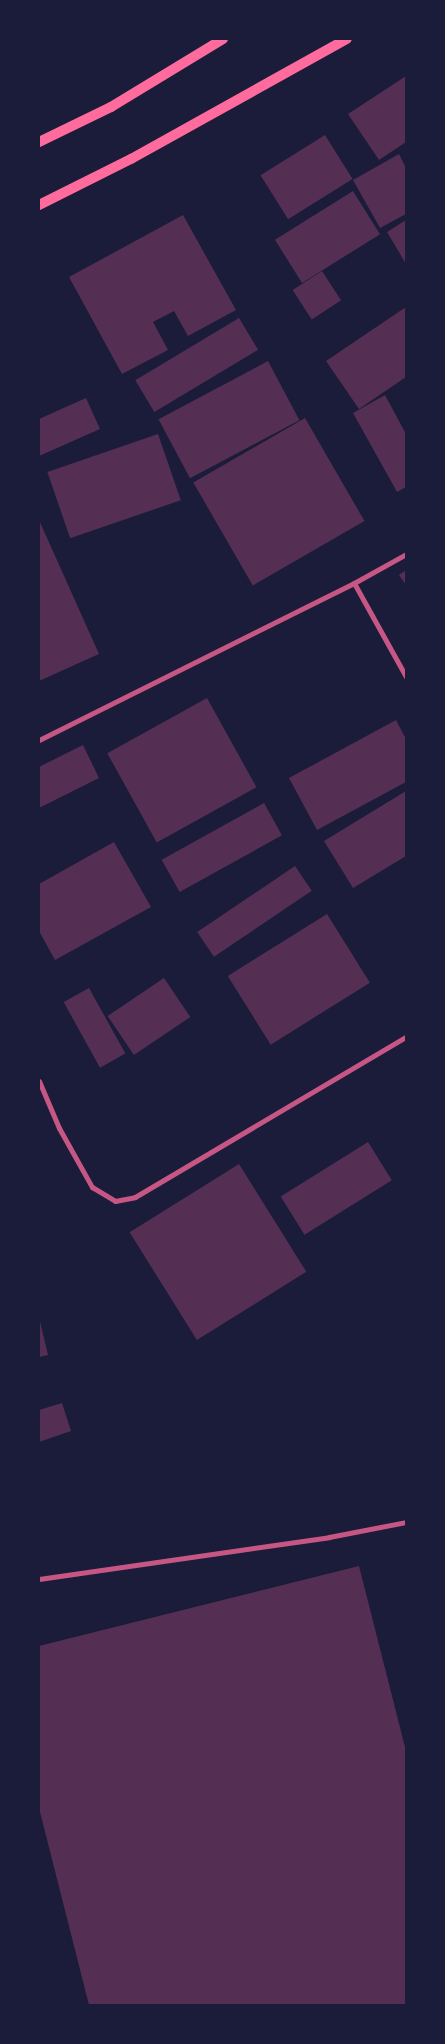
<!DOCTYPE html>
<style>
body{margin:0}
#map{position:relative;width:445px;height:2044px;overflow:hidden;background:#1b1b3a;font-family:Poppins,sans-serif}
div>[style]{position:absolute}
[style*='--x']{left:calc(var(--x)*1px);top:calc(var(--y)*1px);width:calc(var(--w)*1px);rotate:calc(var(--a)*1deg)}
.building>*{inset:0;background:#542f53;transform-origin:0 0}
.minor>*{height:5px;margin:-2.5px;padding:0 2.5px;transform-origin:2.5px;border-radius:2.5px;background:#c65784}
.secondary>*{height:10px;margin:-5px;padding:0 5px;transform-origin:5px;border-radius:5px;background:#ff6b9d}
span{translate:-50% -50%;white-space:nowrap;text-align:center;line-height:1.15;-webkit-text-stroke:4px #1b1b3a;paint-order:stroke}
.frame{position:absolute;inset:0;border:40px solid #1b1b3a;pointer-events:none}
</style>
<div id="map">
<div class="building">
<div style="clip-path:polygon(406px 76px,406px 142px,379px 160px,348px 114px)"></div>
<div style="left:325px;top:135px;width:52px;height:76px;rotate:58deg"></div>
<div style="clip-path:polygon(399px 154px,406px 168px,406px 214px,380px 228px,353px 180px)"></div>
<div style="left:353px;top:191px;width:51px;height:92px;rotate:58deg"></div>
<div style="clip-path:polygon(183px 215px,236px 310px,188px 336px,174px 311px,153px 322px,168px 350px,122px 374px,69px 277px)"></div>
<div style="clip-path:polygon(406px 220px,406px 264px,387px 232px)"></div>
<div style="left:322px;top:271px;width:35px;height:35px;rotate:57deg"></div>
<div style="clip-path:polygon(406px 307px,406px 377px,359px 409px,326px 361px)"></div>
<div style="left:239px;top:318px;width:37px;height:121px;rotate:59deg"></div>
<div style="left:268px;top:361px;width:67px;height:124px;rotate:62deg"></div>
<div style="clip-path:polygon(385px 395px,406px 434px,406px 487px,397px 492px,353px 413px)"></div>
<div style="clip-path:polygon(86px 398px,100px 429px,39px 456px,39px 419px)"></div>
<div style="left:305px;top:418px;width:119px;height:129px;rotate:60deg"></div>
<div style="left:158px;top:434px;width:70px;height:117px;rotate:71deg"></div>
<div style="clip-path:polygon(39px 520px,99px 654px,39px 681px)"></div>
<div style="clip-path:polygon(406px 570px,406px 585px,399px 575px)"></div>
<div style="left:207px;top:698px;width:102px;height:114px;rotate:61deg"></div>
<div style="clip-path:polygon(396px 720px,406px 739px,406px 782px,317px 830px,289px 778px)"></div>
<div style="clip-path:polygon(83px 745px,99px 778px,39px 808px,39px 767px)"></div>
<div style="clip-path:polygon(406px 791px,406px 856px,353px 888px,324px 841px)"></div>
<div style="left:264px;top:803px;width:37px;height:117px;rotate:61deg"></div>
<div style="clip-path:polygon(114px 842px,151px 907px,55px 960px,39px 931px,39px 884px)"></div>
<div style="left:295px;top:866px;width:30px;height:118px;rotate:56deg"></div>
<div style="left:327px;top:914px;width:81px;height:117px;rotate:58deg"></div>
<div style="left:164px;top:978px;width:47px;height:68px;rotate:56deg"></div>
<div style="left:89px;top:988px;width:75px;height:29px;rotate:61deg"></div>
<div style="left:368px;top:1142px;width:45px;height:103px;rotate:58deg"></div>
<div style="left:239px;top:1164px;width:127px;height:129px;rotate:58deg"></div>
<div style="clip-path:polygon(39px 1317px,48px 1355px,39px 1357px)"></div>
<div style="clip-path:polygon(62px 1403px,71px 1431px,39px 1442px,39px 1410px)"></div>
<div style="clip-path:polygon(359px 1566px,406px 1751px,406px 2005px,89px 2005px,39px 1808px,39px 1646px)"></div>
</div>
<div class="minor">
<div style="--x:354;--y:583;--w:60;--a:-29.1"></div>
<div style="--x:39;--y:740;--w:352;--a:-26.5"></div>
<div style="--x:354;--y:583;--w:107;--a:61"></div>
<div style="--x:39;--y:1081;--w:51;--a:66.9"></div>
<div style="--x:59;--y:1128;--w:68;--a:60.8"></div>
<div style="--x:92;--y:1187;--w:27;--a:31"></div>
<div style="--x:115;--y:1201;--w:20;--a:-11"></div>
<div style="--x:135;--y:1197;--w:315;--a:-30.6"></div>
<div style="--x:39;--y:1579;--w:293;--a:-8.2"></div>
<div style="--x:329;--y:1537;--w:78;--a:-11"></div>
</div>
<div class="secondary">
<div style="--x:39;--y:142;--w:80;--a:-25.9"></div>
<div style="--x:111;--y:107;--w:131;--a:-31.3"></div>
<div style="--x:39;--y:205;--w:103;--a:-26.6"></div>
<div style="--x:131;--y:159;--w:247;--a:-29.1"></div>
</div>
<div class="frame"></div>
</div>
